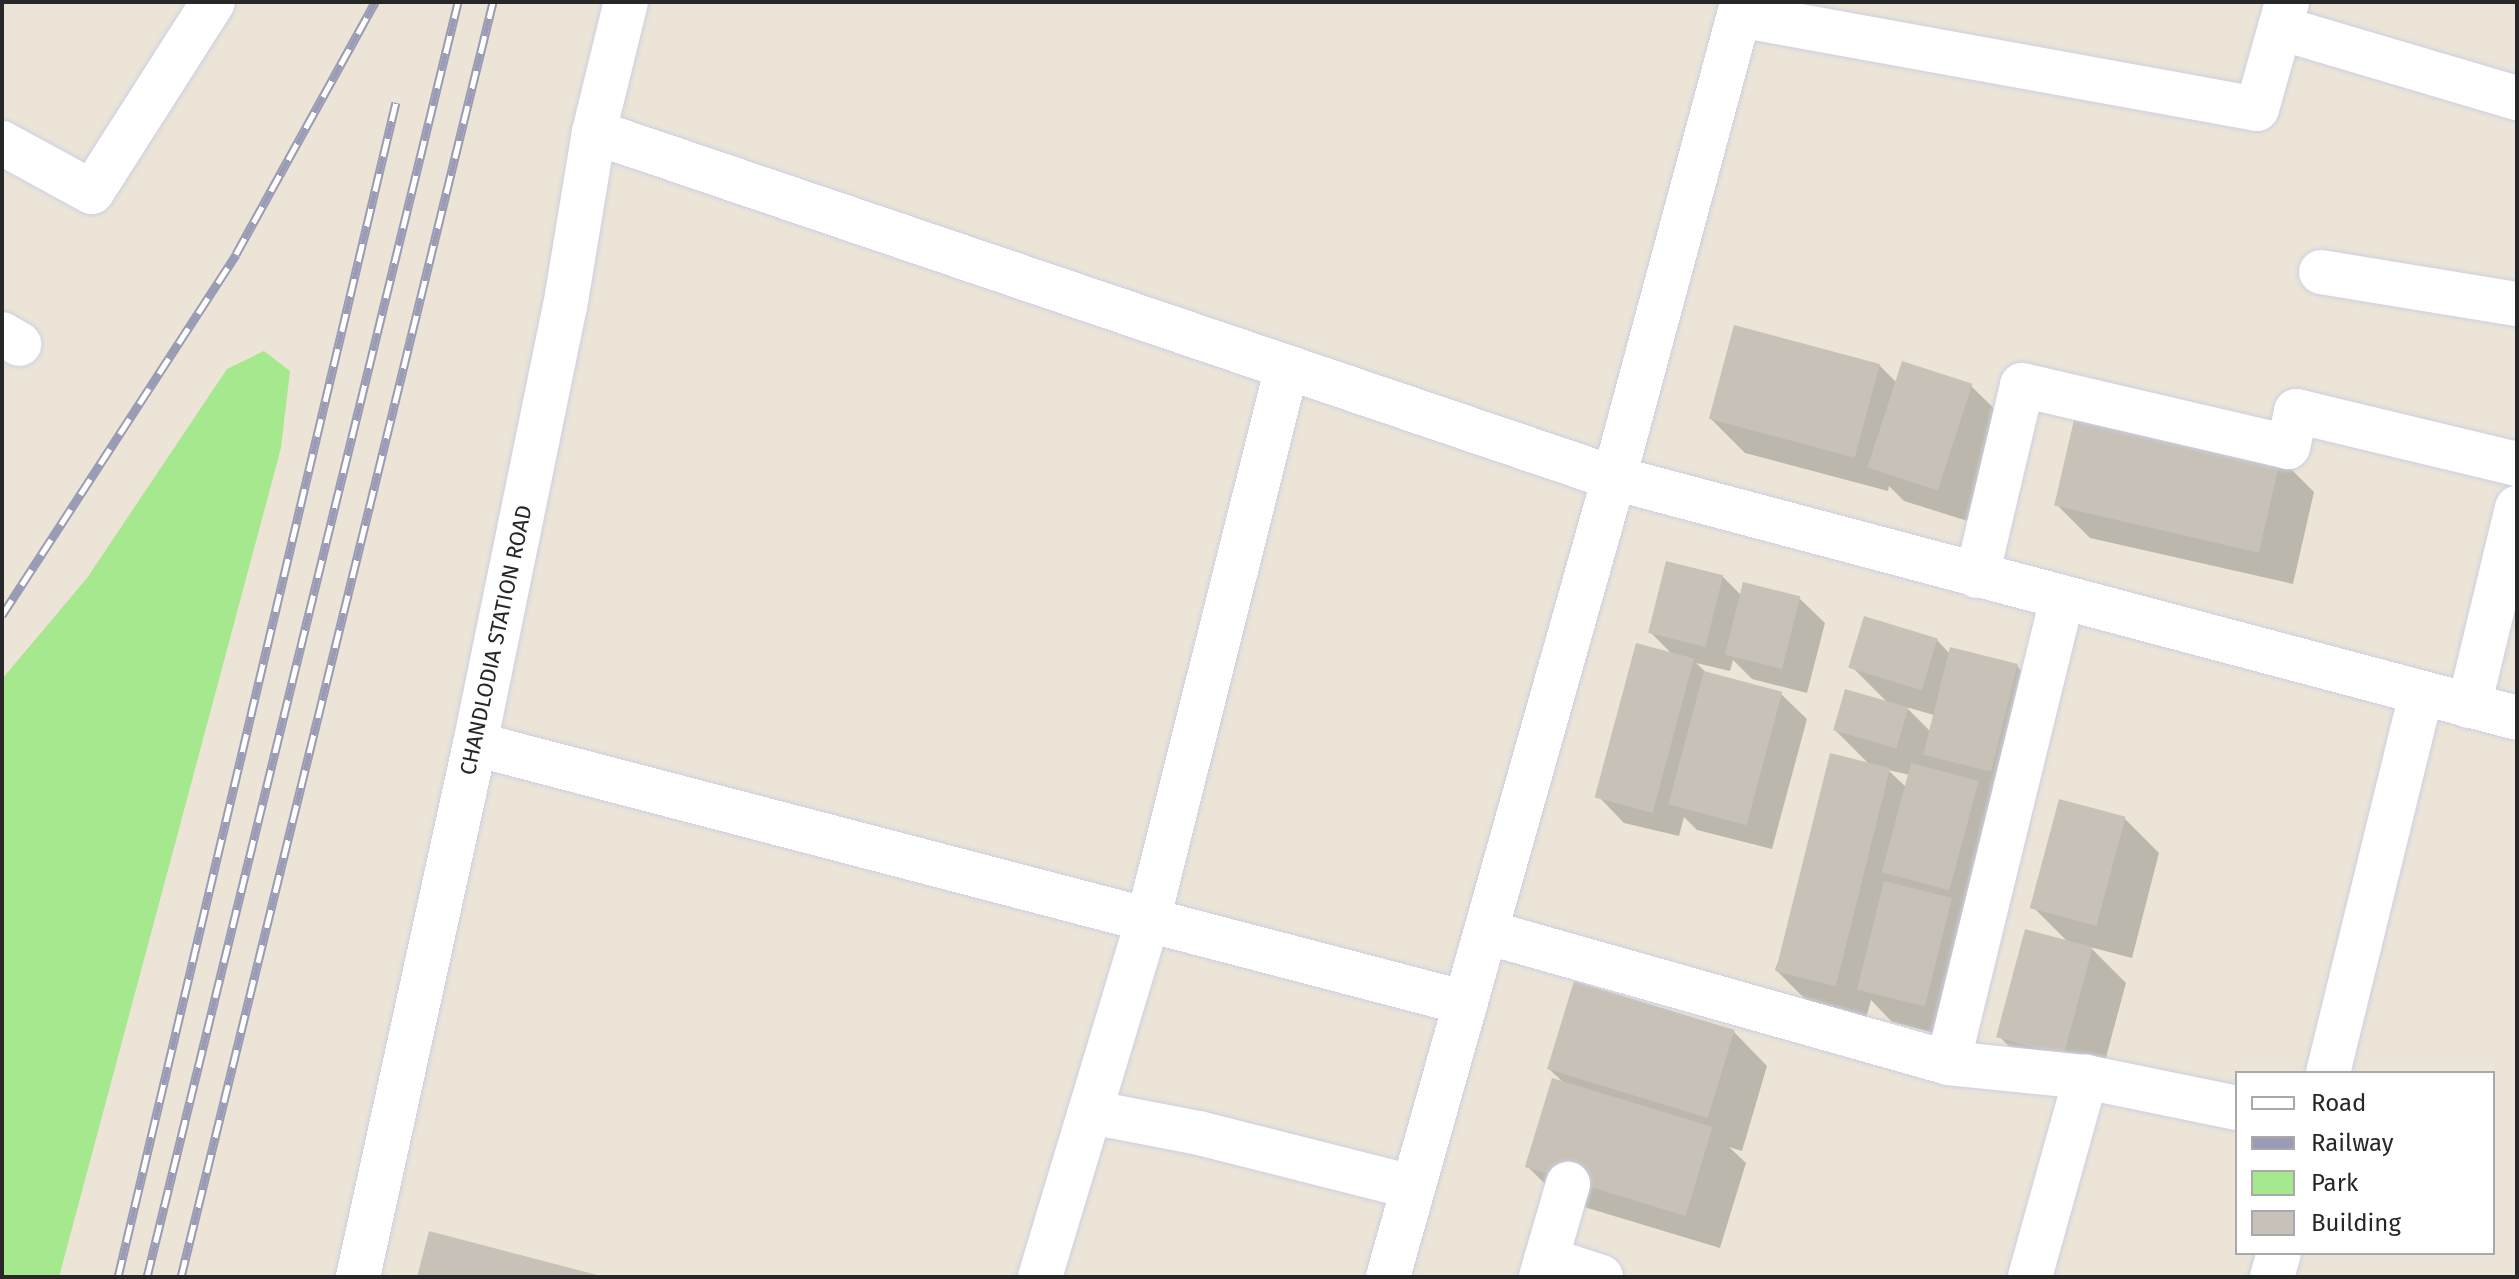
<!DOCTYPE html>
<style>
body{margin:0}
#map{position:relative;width:2519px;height:1279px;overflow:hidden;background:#ece5d7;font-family:"Fira Sans",sans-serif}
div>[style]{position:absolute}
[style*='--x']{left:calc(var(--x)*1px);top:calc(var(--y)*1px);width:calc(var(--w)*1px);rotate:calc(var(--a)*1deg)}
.green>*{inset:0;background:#a5e88d}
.shadow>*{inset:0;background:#0003}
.building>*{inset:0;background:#c7c1b7;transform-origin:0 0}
.roads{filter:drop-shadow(0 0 2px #cccfe2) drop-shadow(0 0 2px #cccfe2)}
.minor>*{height:44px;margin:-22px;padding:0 22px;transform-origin:22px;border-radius:22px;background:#fff}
.tertiary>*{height:44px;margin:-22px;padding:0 22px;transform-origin:22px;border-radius:22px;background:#fff}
.rail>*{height:9px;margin-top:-4.5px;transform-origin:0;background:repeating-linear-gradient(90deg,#fff 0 18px,#9a9bb4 0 36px);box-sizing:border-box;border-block:2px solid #9a9bb4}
span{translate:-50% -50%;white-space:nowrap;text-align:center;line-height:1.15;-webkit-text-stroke:7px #fff;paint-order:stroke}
.street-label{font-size:22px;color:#272727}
.frame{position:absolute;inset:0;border:4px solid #272727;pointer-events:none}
.legend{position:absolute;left:2235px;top:1071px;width:260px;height:184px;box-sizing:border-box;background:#fff;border:2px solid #a9a9a9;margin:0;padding:10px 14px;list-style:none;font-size:24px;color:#272727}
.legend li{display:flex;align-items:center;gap:16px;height:40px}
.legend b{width:40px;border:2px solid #a9a9a9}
</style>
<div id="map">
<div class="green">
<div style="clip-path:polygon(264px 351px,290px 371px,281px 448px,59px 1277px,2px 1277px,2px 679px,87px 578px,227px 369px)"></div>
</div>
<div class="shadow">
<div style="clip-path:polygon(1879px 365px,1897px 383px,1971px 386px,2005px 419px,1971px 522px,1904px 501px,1889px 486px,1888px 491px,1745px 453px,1711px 419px)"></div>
<div style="clip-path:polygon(2280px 458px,2314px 492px,2293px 584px,2090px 538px,2056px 504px)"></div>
<div style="clip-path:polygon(1722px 576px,1742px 596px,1799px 598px,1825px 623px,1807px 693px,1752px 679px,1733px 660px,1730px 671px,1696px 663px,1708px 674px,1781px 694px,1807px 719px,1772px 849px,1697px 830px,1684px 817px,1679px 836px,1624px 823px,1599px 797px,1672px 654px,1650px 632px)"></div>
<div style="clip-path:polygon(evenodd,1937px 640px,1950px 654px,2017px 666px,2051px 700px,1958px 1039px,1892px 1022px,1871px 1000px,1866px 1018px,1809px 1003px,1775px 969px,1870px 765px,1836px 731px,1888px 703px,1852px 667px,1937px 640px,1906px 707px,1934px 715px,1930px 731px,1906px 707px,1937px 640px,1888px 770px,1910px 775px,1907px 788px,1888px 770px)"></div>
<div style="clip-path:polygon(2125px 819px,2159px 853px,2132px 958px,2090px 947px,2126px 983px,2098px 1087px,2032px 1070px,1999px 1036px,2068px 942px,2033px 907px)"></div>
<div style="clip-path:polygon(1734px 1032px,1767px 1066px,1742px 1151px,1729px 1147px,1746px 1163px,1720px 1248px,1561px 1200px,1527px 1166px,1565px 1084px,1549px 1069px)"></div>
</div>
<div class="building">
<div style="left:1734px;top:325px;width:151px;height:97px;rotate:15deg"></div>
<div style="left:1902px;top:361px;width:74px;height:112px;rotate:18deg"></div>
<div style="left:2076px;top:411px;width:210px;height:97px;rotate:13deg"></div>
<div style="left:1666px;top:561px;width:59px;height:74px;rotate:14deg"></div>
<div style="left:1743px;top:582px;width:59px;height:75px;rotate:14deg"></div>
<div style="left:1864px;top:616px;width:77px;height:54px;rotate:17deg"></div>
<div style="left:1636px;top:643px;width:60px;height:160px;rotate:15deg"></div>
<div style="left:1950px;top:647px;width:70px;height:111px;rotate:14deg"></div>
<div style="left:1704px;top:671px;width:81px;height:138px;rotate:15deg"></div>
<div style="left:1845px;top:689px;width:66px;height:43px;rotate:16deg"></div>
<div style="left:1830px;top:753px;width:62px;height:225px;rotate:14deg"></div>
<div style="left:1911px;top:763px;width:70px;height:113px;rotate:15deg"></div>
<div style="left:2059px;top:799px;width:69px;height:113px;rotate:15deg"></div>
<div style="left:1884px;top:881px;width:70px;height:112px;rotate:14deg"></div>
<div style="left:2025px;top:929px;width:70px;height:112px;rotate:15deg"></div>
<div style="left:1574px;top:981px;width:168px;height:92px;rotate:17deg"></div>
<div style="left:1552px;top:1078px;width:168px;height:93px;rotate:17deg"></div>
<div style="clip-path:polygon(429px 1231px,601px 1276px,601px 1277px,417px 1277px)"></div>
</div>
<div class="roads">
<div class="minor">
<div style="--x:1739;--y:15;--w:526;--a:10.29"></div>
<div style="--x:2257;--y:109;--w:111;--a:-74.3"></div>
<div style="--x:2280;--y:28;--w:247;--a:16.5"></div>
<div style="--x:2;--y:143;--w:102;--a:28.6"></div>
<div style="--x:92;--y:192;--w:225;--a:-57.5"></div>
<div style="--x:2321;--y:272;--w:199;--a:9.3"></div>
<div style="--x:2;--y:334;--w:20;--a:30"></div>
<div style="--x:1977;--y:576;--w:196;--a:-76.7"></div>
<div style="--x:2022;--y:385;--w:273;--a:13.1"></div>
<div style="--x:2288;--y:447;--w:37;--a:-77"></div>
<div style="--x:2296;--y:411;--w:227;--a:13.5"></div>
<div style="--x:2469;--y:706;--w:204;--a:-76.4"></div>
<div style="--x:475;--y:744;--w:1024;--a:14.65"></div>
<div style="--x:1486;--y:932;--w:480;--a:15.8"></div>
<div style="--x:1948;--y:1063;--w:478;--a:-76.2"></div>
<div style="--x:1948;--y:1063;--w:139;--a:5.8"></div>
<div style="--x:2086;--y:1077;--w:154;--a:11.6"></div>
<div style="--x:2328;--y:1073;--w:390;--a:-76.2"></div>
<div style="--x:1090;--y:1112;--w:111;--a:10.9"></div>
<div style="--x:1199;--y:1133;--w:221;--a:14.2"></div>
<div style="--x:1546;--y:1259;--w:58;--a:18.1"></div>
<div style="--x:1040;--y:1277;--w:373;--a:-73.2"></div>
<div style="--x:1148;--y:920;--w:570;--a:-75.89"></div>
<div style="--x:1541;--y:1277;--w:97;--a:-73.8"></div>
<div style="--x:2030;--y:1277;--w:208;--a:-74.4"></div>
<div style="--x:2272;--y:1277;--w:25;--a:-74"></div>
</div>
<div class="tertiary">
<div style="--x:594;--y:132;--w:1077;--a:18.74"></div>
<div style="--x:1614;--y:478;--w:934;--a:14.88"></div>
<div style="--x:358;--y:1277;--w:546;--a:-77.62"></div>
<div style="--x:475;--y:744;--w:446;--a:-78.4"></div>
<div style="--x:565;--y:307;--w:177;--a:-80.6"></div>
<div style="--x:594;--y:132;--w:134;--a:-76.2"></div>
<div style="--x:1388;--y:1277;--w:830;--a:-74.21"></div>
<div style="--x:1614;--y:478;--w:493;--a:-74.9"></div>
</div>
</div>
<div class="rail">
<div style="--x:2;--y:615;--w:430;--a:-57"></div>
<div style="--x:236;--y:254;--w:288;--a:-61.1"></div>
<div style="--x:118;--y:1277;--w:1207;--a:-76.69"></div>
<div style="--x:147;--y:1277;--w:1312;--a:-76.29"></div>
<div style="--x:181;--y:1277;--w:1313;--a:-76.25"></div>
</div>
<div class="street-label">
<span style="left:496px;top:640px;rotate:-78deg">CHANDLODIA STATION ROAD</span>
</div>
<div class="frame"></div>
<ul class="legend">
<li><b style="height:10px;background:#fff"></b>Road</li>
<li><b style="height:10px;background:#9a9bb4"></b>Railway</li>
<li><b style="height:22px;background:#a5e88d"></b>Park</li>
<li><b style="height:22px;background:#c7c1b7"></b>Building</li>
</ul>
</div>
